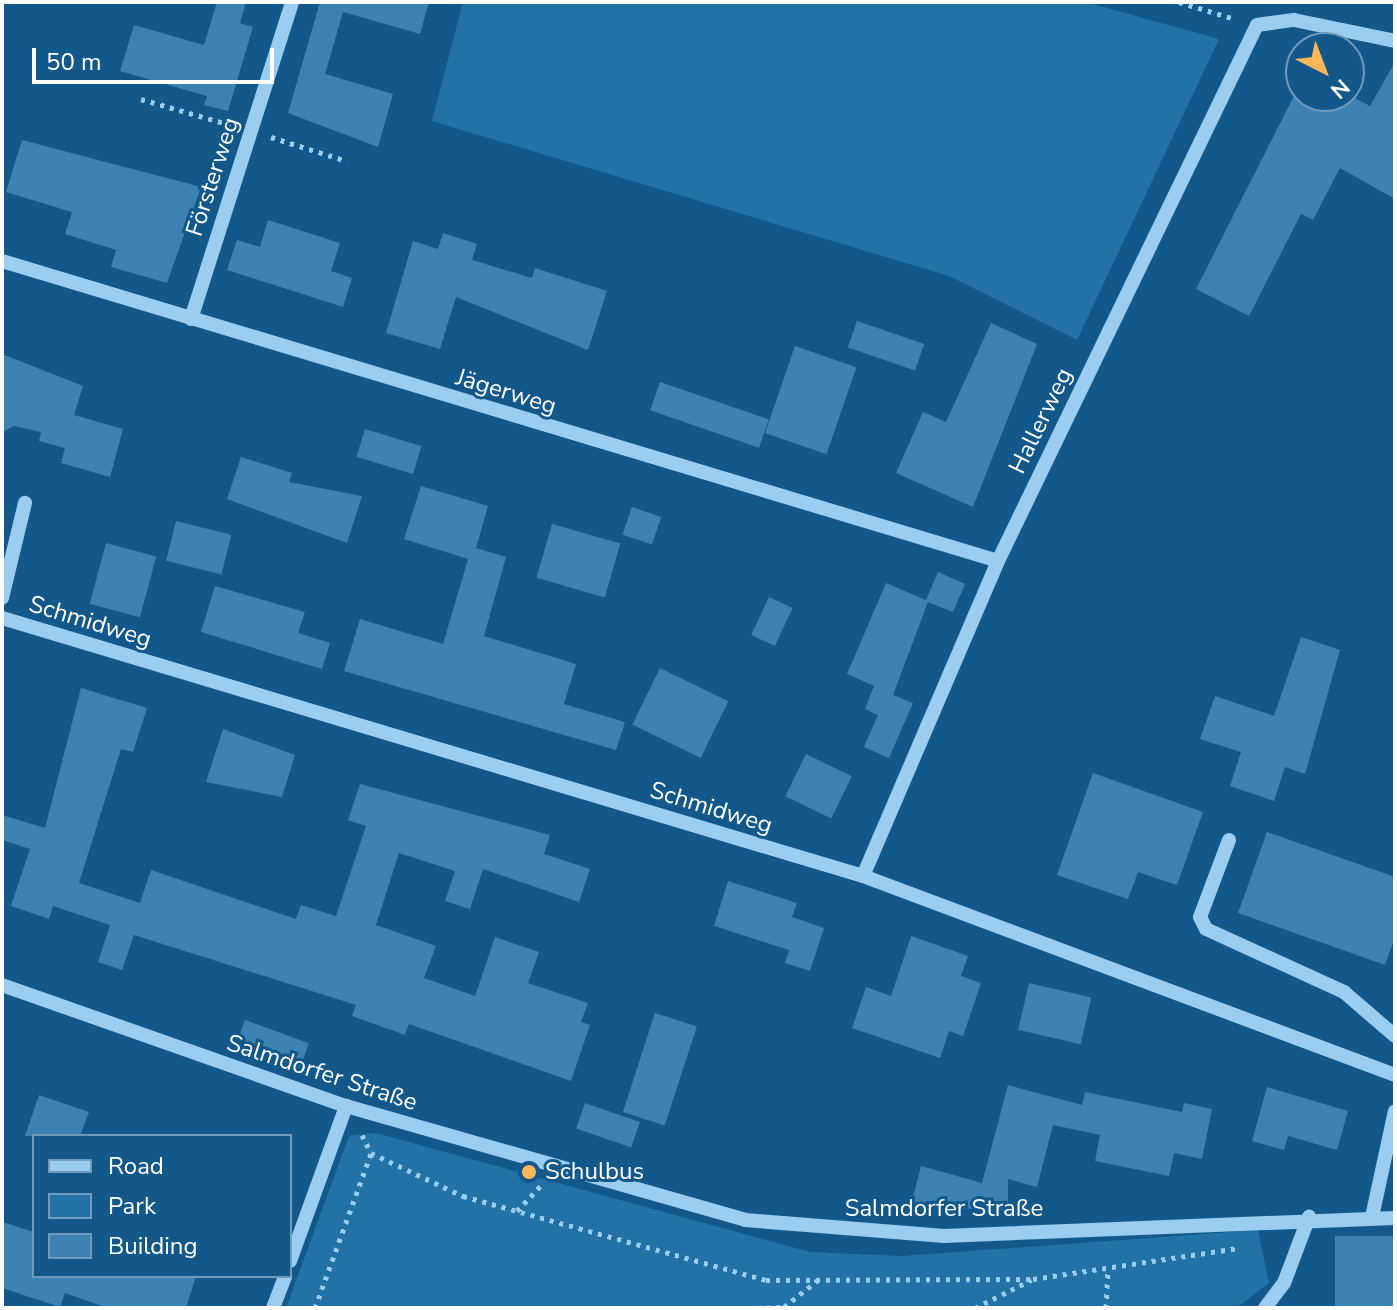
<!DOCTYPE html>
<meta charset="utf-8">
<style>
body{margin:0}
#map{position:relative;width:1397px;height:1310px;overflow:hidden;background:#13588a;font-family:"Nunito Sans",sans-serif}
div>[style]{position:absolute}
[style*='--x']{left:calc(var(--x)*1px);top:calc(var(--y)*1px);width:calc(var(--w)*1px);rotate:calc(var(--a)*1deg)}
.green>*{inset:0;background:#2272a8}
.building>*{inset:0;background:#3c83b3;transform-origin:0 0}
.path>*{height:5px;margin-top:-2.5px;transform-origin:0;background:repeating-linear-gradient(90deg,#9bcdf0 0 4px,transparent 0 10px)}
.minor>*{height:14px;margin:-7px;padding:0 7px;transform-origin:7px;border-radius:7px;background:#9bcdf0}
.dots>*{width:22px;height:22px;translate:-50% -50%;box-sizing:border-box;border:4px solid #13588a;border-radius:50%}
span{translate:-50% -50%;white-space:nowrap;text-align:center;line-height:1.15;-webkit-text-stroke:6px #13588a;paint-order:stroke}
.street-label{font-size:24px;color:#fff}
.poi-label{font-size:24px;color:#fff}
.left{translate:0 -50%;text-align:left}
.frame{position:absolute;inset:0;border:4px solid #fff;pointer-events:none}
.legend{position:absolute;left:32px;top:1134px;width:260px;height:144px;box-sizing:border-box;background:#13588a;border:2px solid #719bb9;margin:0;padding:10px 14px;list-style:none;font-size:24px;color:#fff}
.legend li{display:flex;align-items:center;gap:16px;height:40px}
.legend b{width:40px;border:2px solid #719bb9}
.north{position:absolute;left:1285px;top:32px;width:80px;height:80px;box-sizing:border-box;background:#13588a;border:2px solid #719bb9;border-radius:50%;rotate:138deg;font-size:22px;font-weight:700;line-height:32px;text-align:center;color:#fff}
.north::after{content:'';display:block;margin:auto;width:28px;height:36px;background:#ffb759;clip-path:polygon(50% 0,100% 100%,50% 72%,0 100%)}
.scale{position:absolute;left:32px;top:48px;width:242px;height:36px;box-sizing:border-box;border:4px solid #fff;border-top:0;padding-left:10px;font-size:24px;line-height:28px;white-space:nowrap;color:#fff;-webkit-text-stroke:6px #13588a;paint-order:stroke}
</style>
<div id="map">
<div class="green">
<div style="clip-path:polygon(463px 2px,1085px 2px,1219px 39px,1077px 340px,949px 276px,432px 121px)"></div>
<div style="clip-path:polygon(376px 1133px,810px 1252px,902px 1256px,1258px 1230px,1269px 1283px,1236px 1308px,286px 1308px,349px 1136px)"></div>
</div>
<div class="building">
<div style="clip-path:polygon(217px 2px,246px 2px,240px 23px,253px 27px,228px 111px,204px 105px,207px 96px,120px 71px,134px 25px,204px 45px)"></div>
<div style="clip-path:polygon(320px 2px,429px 2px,420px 34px,343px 12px,325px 74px,393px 94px,378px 147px,288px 113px)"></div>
<div style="clip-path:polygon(1395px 62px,1395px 199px,1340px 168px,1313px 220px,1301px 214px,1249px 316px,1196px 289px,1301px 82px,1301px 96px,1349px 95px,1370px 106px)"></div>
<div style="clip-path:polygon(22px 140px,201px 187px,167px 283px,111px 267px,116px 250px,65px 234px,72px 212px,6px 192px)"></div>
<div style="clip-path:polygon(268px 220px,340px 243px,331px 271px,352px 278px,343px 307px,227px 270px,237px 240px,260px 247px)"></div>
<div style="clip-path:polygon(443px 233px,477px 244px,472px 260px,532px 278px,535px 268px,607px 291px,588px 350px,456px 297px,440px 349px,386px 333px,413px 241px,438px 249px)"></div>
<div style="left:857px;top:321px;width:71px;height:28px;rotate:19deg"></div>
<div style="clip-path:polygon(991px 323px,1037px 344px,973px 507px,896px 473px,923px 412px,946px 422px)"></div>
<div style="left:795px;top:346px;width:65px;height:92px;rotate:19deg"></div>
<div style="clip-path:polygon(2px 354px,83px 386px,74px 415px,123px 429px,110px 477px,61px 463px,65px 448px,39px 441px,41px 432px,14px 426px,2px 432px)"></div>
<div style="left:660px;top:382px;width:115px;height:30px;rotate:19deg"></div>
<div style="left:365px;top:429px;width:59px;height:29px;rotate:17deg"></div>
<div style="clip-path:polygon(241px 457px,292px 473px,289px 482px,362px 496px,347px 543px,227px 499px)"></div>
<div style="clip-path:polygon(421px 486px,488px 506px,476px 548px,506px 557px,484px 636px,576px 664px,564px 704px,625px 722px,616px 750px,344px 671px,360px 619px,443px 644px,468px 559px,404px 539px)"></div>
<div style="left:632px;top:507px;width:31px;height:29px;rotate:19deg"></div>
<div style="left:176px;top:521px;width:57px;height:41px;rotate:14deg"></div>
<div style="left:552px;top:524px;width:71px;height:56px;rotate:16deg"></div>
<div style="left:106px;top:543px;width:52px;height:63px;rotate:15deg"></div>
<div style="clip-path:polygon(938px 572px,965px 584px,953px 612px,928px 602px,893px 695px,913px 703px,889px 758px,864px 747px,878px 715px,865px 709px,874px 686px,847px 674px,886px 583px,926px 600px)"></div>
<div style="clip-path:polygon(215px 586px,305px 612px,298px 633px,330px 643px,322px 669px,201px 632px)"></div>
<div style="left:769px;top:597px;width:26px;height:42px;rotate:25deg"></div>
<div style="clip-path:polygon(1301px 637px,1340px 650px,1305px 774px,1285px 767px,1274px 801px,1230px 786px,1241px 752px,1200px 739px,1215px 696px,1274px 716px)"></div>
<div style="left:660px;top:668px;width:76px;height:63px;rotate:26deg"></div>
<div style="clip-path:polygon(81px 688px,147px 708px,133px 752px,121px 749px,79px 883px,140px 903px,151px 870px,296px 919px,301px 905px,336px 916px,366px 826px,348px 820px,360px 784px,550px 835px,544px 854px,590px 869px,579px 902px,483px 869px,470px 909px,445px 901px,455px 871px,399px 853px,376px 925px,436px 946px,424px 978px,475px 996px,495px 937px,539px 952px,528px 983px,588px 1003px,581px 1022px,590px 1025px,571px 1081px,409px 1024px,405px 1035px,352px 1016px,356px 1005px,134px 935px,122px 970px,98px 962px,110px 925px,53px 906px,49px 919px,11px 906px,30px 849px,2px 840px,2px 815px,45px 828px)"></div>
<div style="clip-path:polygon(223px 729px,295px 755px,282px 797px,206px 782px)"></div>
<div style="left:806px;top:754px;width:51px;height:47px;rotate:26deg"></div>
<div style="clip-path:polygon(1093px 773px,1203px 812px,1177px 885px,1138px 872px,1128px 899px,1057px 875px)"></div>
<div style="clip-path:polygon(1267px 832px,1395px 877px,1395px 937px,1385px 965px,1238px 913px)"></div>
<div style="clip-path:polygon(728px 881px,797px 903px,792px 917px,824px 928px,810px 971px,785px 963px,789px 950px,714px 926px)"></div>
<div style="clip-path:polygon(911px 936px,968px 956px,961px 976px,981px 983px,963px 1036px,949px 1031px,940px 1058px,852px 1028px,866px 987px,891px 996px)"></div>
<div style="left:1029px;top:983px;width:64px;height:48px;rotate:13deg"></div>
<div style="left:655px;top:1013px;width:44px;height:104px;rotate:18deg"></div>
<div style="left:245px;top:1020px;width:68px;height:26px;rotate:20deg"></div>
<div style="clip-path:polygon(1008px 1085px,1082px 1105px,1085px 1092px,1182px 1112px,1184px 1103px,1212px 1109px,1202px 1159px,1174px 1153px,1169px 1176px,1095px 1161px,1100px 1135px,1053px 1125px,1037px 1187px,1008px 1179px,1008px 1211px,911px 1205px,921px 1166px,982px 1183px)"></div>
<div style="clip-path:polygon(1267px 1087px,1348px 1111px,1337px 1150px,1288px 1136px,1284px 1150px,1252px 1141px)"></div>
<div style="clip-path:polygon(39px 1095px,89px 1112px,80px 1136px,25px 1136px)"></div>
<div style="left:585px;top:1103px;width:58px;height:27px;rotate:19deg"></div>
<div style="clip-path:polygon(2px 1222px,34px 1232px,34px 1276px,196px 1276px,186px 1308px,108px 1308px,65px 1293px,60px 1307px,2px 1288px)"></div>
<div style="left:1395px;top:1236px;width:72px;height:60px;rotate:90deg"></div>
</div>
<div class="path">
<div style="--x:1179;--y:2;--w:59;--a:16.9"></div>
<div style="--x:141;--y:99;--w:94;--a:16.1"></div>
<div style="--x:271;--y:137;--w:80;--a:17.5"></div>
<div style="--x:362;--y:1135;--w:20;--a:63"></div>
<div style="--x:371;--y:1153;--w:102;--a:25.1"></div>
<div style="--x:463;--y:1196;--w:314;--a:15.5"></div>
<div style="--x:766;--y:1280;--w:267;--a:-0.2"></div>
<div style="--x:1033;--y:1279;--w:206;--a:-8.6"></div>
<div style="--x:517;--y:1211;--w:35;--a:-47"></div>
<div style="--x:784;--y:1307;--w:43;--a:-38.5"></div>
<div style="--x:315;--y:1308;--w:165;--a:-70.1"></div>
<div style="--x:756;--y:1308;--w:28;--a:-2"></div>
<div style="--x:975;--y:1308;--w:63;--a:-26.6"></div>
<div style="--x:1106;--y:1308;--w:35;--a:-87"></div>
</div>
<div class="minor">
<div style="--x:2;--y:261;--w:1040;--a:16.76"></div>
<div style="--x:191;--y:319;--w:333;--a:-72.3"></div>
<div style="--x:2;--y:598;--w:98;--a:-76.4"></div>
<div style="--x:2;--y:618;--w:899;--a:16.68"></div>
<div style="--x:863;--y:876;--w:568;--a:20.51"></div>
<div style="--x:1229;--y:840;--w:82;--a:110.6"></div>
<div style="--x:1200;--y:917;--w:13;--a:63"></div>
<div style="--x:1206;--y:929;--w:152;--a:24.5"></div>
<div style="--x:1344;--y:992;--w:67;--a:40.8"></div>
<div style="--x:863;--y:876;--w:343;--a:-66.8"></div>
<div style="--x:998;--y:561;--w:595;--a:-64.21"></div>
<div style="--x:1257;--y:25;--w:37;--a:-8"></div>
<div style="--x:1294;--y:20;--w:103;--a:11.7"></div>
<div style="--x:2;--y:985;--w:365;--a:19.4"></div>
<div style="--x:346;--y:1106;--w:415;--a:15.9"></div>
<div style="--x:745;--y:1220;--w:200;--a:4.6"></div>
<div style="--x:944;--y:1236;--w:451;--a:-2.3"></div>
<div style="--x:1372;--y:1217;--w:108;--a:-77.8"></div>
<div style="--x:290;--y:1261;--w:165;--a:-70.1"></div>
<div style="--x:273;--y:1308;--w:34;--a:-69"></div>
<div style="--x:1265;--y:1308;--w:31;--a:-53"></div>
<div style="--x:1284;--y:1283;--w:71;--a:-69.3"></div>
</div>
<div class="dots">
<div style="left:529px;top:1172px;background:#ffb759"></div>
</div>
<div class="street-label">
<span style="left:213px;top:177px;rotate:-72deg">Försterweg</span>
<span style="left:506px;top:392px;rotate:17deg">Jägerweg</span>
<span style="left:1041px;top:421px;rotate:-64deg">Hallerweg</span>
<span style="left:90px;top:622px;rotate:17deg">Schmidweg</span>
<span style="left:711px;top:808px;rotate:17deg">Schmidweg</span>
<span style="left:322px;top:1073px;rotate:18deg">Salmdorfer Straße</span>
<span style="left:944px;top:1209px">Salmdorfer Straße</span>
</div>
<div class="poi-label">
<span class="left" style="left:545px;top:1172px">Schulbus</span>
</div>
<div class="frame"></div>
<ul class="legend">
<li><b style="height:10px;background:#9bcdf0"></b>Road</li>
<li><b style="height:22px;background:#2272a8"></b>Park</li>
<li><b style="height:22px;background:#3c83b3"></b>Building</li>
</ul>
<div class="north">N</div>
<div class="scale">50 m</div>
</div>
